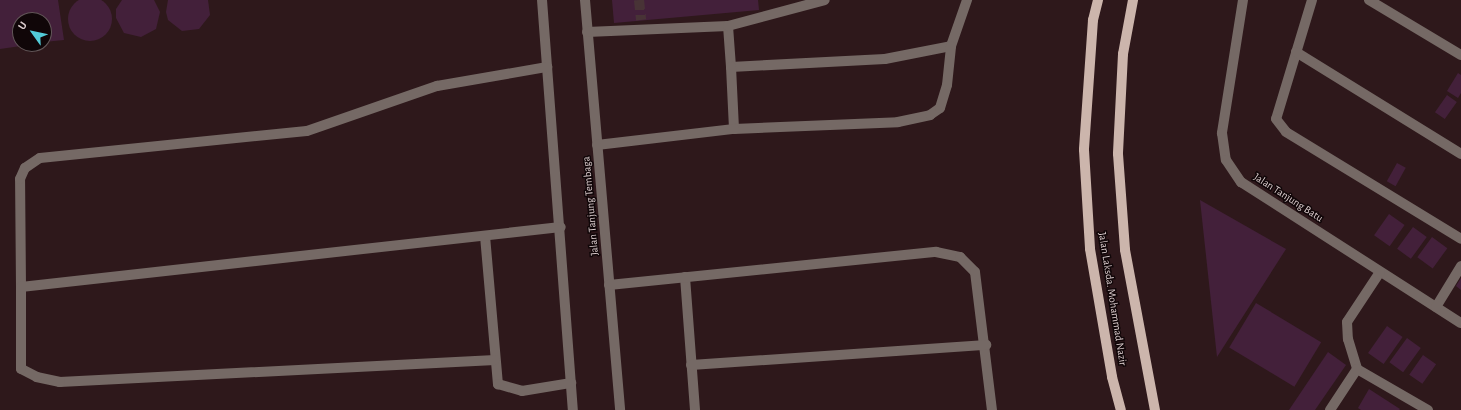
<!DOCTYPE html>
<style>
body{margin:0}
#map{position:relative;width:1461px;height:410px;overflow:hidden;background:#2e181b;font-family:"Alegreya Sans",sans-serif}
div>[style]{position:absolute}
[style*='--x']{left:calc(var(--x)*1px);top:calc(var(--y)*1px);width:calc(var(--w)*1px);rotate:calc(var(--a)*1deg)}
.building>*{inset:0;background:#43203a;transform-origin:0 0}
.round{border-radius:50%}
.minor-tunnel>*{height:10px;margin-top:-5px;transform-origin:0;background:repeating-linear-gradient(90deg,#483336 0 10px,transparent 0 15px)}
.minor>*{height:10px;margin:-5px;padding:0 5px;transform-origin:5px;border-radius:5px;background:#756965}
.major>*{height:10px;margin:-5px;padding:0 5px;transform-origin:5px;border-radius:5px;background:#ccb5ac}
span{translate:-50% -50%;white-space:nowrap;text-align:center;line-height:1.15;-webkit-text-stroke:3px #100608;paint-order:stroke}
.street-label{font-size:11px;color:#ddcecf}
.north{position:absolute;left:12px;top:12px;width:40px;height:40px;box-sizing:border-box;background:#100608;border:1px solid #625658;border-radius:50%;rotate:303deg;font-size:11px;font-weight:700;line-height:16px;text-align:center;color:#ddcecf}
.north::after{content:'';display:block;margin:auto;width:14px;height:18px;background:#52cbd8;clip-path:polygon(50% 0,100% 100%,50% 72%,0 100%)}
</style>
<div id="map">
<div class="building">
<div class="round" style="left:68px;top:-3px;width:44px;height:44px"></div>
<div style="clip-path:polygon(0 0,58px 0,64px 40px,44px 42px,44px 20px,20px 20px,20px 44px,28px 45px,0 49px)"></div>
<div style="clip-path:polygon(122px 0,154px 0,160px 12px,156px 29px,141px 37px,124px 33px,116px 18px,116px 9px)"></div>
<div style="clip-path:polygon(168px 0,208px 0,210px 15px,199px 29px,182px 31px,168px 20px,166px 12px)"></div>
<div style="clip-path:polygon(612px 0,758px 0,759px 10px,614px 23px)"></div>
<div style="clip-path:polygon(1458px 73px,1461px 75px,1461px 93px,1458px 98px,1447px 91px)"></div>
<div style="left:1447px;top:95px;width:12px;height:21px;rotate:35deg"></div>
<div style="left:1397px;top:163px;width:10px;height:21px;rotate:29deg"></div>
<div style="clip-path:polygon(1200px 200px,1286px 249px,1217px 357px)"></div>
<div style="left:1389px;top:214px;width:19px;height:26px;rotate:35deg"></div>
<div style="left:1413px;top:227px;width:17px;height:27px;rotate:36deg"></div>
<div style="left:1432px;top:237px;width:19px;height:25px;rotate:36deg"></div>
<div style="clip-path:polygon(1461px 278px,1461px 290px,1456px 286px)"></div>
<div style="left:1256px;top:303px;width:76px;height:52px;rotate:31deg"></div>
<div style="left:1387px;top:326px;width:19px;height:33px;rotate:35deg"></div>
<div style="left:1407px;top:338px;width:17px;height:30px;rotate:36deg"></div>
<div style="clip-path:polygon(1328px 352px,1346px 365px,1315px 410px,1289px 410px)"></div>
<div style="left:1423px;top:355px;width:16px;height:24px;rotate:35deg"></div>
<div style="clip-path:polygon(1369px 389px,1400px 409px,1399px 410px,1361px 410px,1358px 408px)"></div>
</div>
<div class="minor-tunnel">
<div style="--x:639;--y:0;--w:20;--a:84"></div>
</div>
<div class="minor">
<div style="--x:542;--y:0;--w:411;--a:85.7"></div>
<div style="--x:585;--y:0;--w:411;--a:85.1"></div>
<div style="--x:1243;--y:0;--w:135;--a:99"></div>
<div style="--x:1222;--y:133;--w:27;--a:82"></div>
<div style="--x:1226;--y:160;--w:27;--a:56"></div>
<div style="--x:1241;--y:182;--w:261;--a:32.7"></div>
<div style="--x:1312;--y:0;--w:124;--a:106.8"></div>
<div style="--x:1276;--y:119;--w:16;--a:52"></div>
<div style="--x:1286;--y:132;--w:205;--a:31.4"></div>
<div style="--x:1369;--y:0;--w:107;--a:30.9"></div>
<div style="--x:728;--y:26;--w:41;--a:85.8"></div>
<div style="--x:731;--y:67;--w:154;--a:-3"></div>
<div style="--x:885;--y:59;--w:67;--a:-11.1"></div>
<div style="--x:951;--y:46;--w:49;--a:-70.8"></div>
<div style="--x:587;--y:32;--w:141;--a:-2.4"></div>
<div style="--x:728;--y:26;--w:100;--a:-15"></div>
<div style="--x:1296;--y:52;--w:194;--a:31.7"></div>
<div style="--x:731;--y:67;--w:62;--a:87.2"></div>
<div style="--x:734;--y:129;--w:164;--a:-2.4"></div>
<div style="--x:898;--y:122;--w:33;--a:-12"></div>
<div style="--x:930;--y:115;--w:12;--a:-35"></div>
<div style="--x:940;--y:108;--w:24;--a:-73"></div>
<div style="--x:947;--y:85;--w:39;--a:-84"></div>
<div style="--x:597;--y:145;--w:138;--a:-6.7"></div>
<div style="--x:485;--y:236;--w:149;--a:85"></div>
<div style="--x:498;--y:384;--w:25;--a:16"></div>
<div style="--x:522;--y:391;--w:50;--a:-9.3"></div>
<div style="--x:1380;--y:272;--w:60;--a:123.4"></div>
<div style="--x:1347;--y:322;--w:17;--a:87"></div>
<div style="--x:1348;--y:339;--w:31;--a:73"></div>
<div style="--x:1357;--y:369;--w:82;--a:30"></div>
<div style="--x:685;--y:277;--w:133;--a:85.7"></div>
<div style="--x:609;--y:285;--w:329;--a:-5.8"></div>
<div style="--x:936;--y:252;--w:25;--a:12"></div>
<div style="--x:960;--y:257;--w:21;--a:45"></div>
<div style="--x:975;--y:272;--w:139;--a:83"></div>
<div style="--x:21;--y:287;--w:108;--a:-90.5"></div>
<div style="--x:20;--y:179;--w:12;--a:-66"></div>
<div style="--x:25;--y:168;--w:18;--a:-34"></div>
<div style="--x:40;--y:158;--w:268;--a:-5.8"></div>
<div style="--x:307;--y:131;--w:138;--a:-19.1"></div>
<div style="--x:437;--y:86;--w:112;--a:-9.8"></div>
<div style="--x:1436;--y:307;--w:48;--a:-58.6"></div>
<div style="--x:495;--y:360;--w:436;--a:177.1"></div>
<div style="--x:60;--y:382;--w:24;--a:-168"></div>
<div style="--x:37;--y:377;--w:18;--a:-153"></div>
<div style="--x:21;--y:369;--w:82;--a:-90"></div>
<div style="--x:21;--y:287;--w:543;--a:-6.34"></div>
<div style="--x:691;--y:365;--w:296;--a:-3.9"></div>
<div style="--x:1330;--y:410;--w:49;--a:-56.6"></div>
</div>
<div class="major">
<div style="--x:1098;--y:0;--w:21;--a:104"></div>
<div style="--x:1093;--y:20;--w:130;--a:94"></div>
<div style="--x:1084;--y:150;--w:99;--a:86.5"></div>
<div style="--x:1090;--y:249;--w:130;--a:80.2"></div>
<div style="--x:1112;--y:377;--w:34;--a:75"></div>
<div style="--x:1133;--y:0;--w:55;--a:100.5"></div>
<div style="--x:1123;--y:54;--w:100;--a:92.9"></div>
<div style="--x:1118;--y:154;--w:96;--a:85.8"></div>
<div style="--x:1125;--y:250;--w:163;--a:79.4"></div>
</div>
<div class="street-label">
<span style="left:1288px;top:198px;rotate:33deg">Jalan Tanjung Batu</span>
<span style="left:591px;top:206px;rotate:-95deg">Jalan Tanjung Tembaga</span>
<span style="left:1112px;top:299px;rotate:81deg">Jalan Laksda. Mohammad Nazir</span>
</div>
<div class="north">U</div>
</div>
